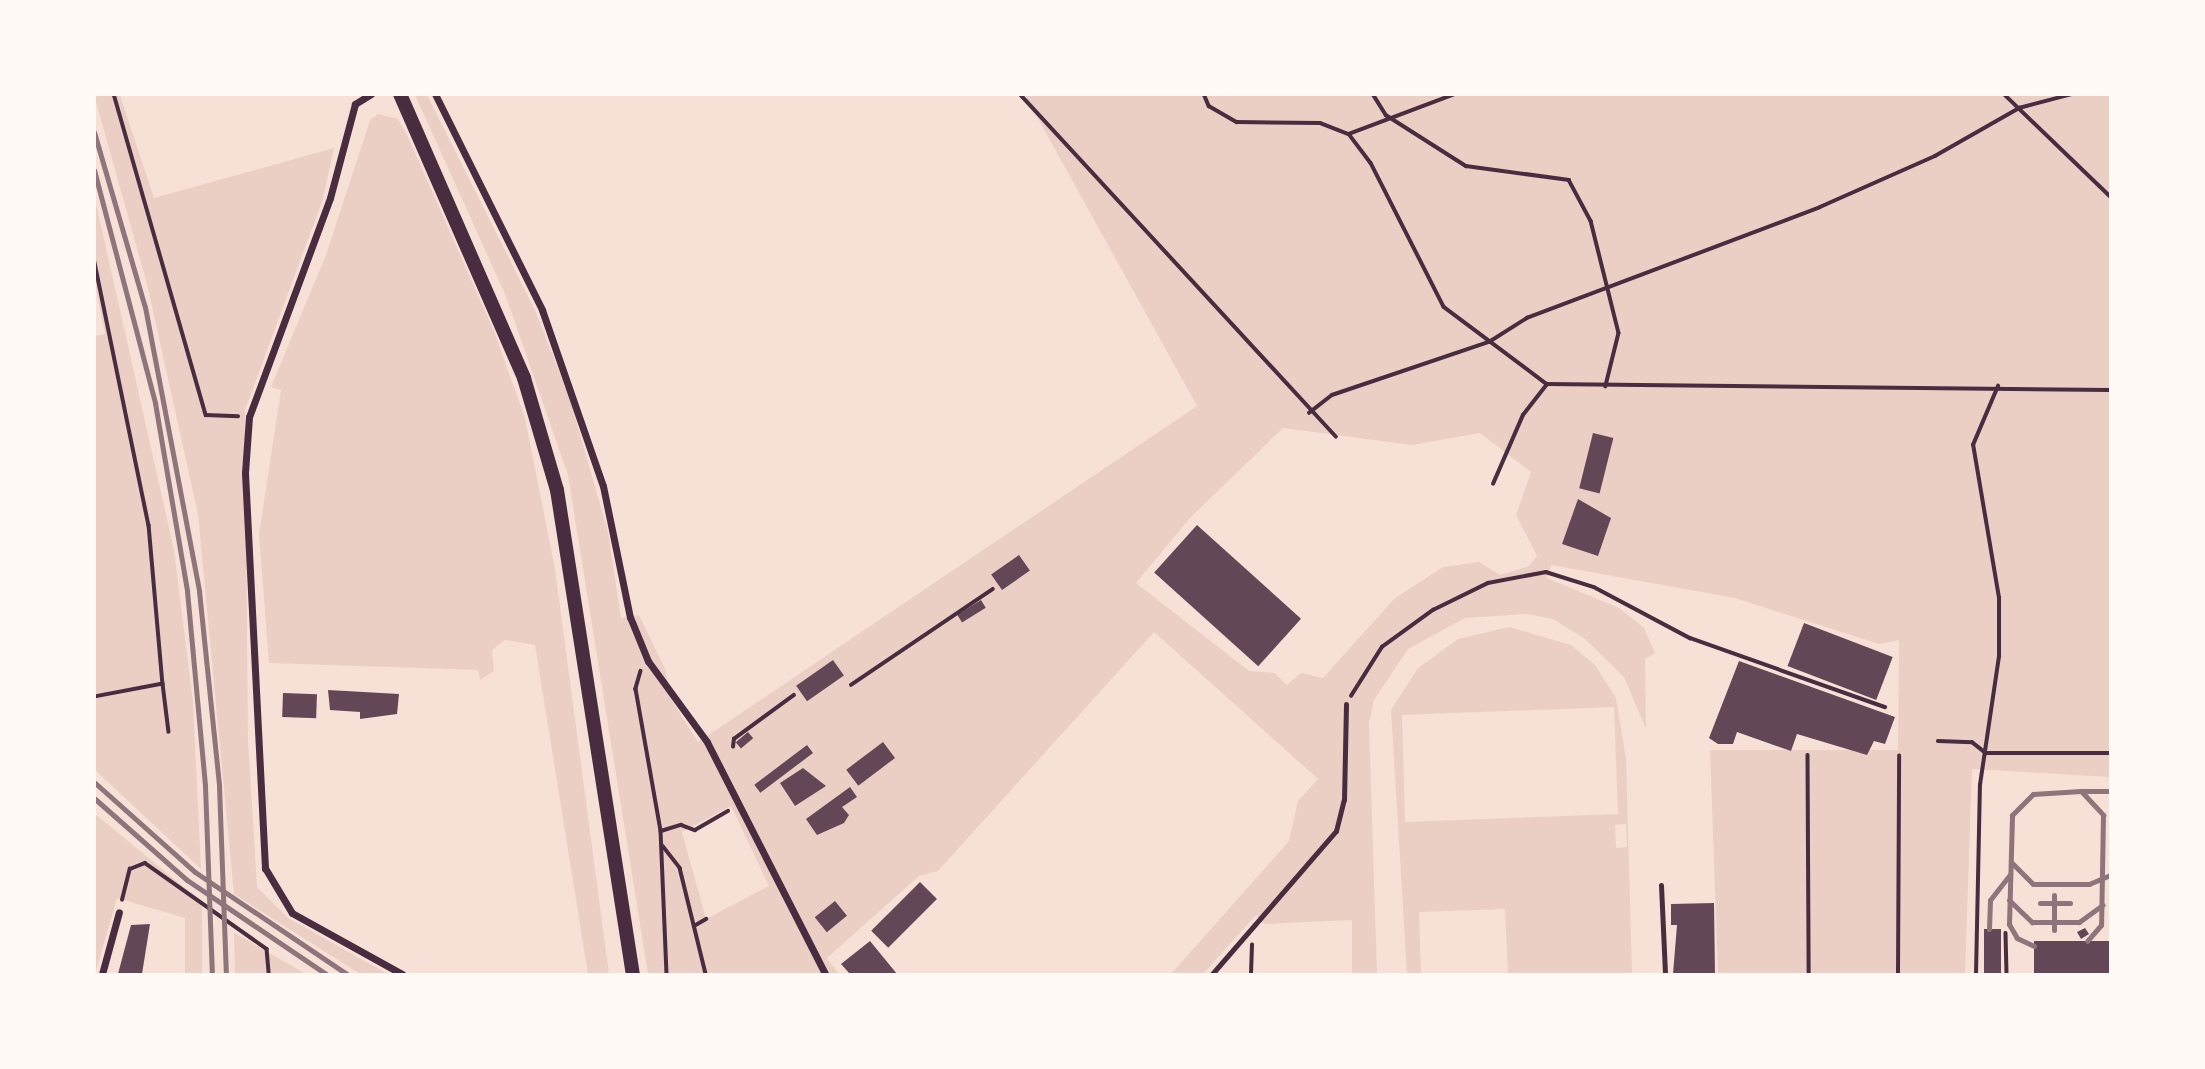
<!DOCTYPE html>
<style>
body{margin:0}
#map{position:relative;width:2205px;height:1069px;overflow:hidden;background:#f7e1d7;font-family:"Asap Condensed",sans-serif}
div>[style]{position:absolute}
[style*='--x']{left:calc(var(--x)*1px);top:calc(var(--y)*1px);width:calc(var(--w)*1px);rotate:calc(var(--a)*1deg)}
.green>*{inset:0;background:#ebcfc5}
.building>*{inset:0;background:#644757;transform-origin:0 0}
.path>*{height:3.5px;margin:-1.75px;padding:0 1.75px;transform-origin:1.75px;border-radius:1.75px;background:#4a2c40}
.service>*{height:5px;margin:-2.5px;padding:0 2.5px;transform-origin:2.5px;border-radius:2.5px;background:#4a2c40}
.minor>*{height:7px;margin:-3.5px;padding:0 3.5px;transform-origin:3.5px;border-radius:3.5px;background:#4a2c40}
.secondary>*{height:14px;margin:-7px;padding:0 7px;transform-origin:7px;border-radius:7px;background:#4a2c40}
.rail>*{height:5px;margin:-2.5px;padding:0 2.5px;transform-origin:2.5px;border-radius:2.5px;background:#8f747c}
span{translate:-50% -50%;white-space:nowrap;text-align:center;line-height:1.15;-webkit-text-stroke:7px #fffaf5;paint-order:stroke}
.frame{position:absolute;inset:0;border:96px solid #fffaf5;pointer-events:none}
</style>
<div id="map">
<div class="green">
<div style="clip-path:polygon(94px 95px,120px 95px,154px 198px,334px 148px,323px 199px,245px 410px,248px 741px,257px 887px,288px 918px,388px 974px,360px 974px,234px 894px,198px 514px,147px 284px)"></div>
<div style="clip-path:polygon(evenodd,415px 95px,427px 95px,535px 310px,569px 396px,608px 532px,621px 618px,639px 615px,665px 669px,671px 699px,698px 742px,1197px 406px,1025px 95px,2110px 95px,2110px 777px,1972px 769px,1965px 974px,1718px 974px,1710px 750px,1898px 750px,1899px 640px,1879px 644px,1735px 598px,1551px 565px,1547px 578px,1619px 608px,1644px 628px,1655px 653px,1645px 659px,1646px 729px,1624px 677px,1585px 639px,1553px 619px,1527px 614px,1465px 618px,1408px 649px,1374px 700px,1369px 723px,1377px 974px,1352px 974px,1352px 920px,1264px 924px,1256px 915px,1203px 974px,1171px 974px,1289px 841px,1298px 801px,1318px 779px,1154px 632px,938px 871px,919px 876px,827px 958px,839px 974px,648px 974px,568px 475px,505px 294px,415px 95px,1283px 428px,1412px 445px,1480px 433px,1531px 472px,1516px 515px,1537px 556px,1529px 566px,1500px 575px,1479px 562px,1443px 567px,1394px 599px,1323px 678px,1301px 673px,1287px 685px,1274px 673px,1249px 671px,1136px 583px,1191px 517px,1283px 428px,415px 95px,731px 806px,769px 886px,706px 919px,682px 832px,731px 806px)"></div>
<div style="clip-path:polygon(378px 114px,398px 119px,408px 137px,494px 331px,525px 418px,555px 569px,609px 974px,588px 974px,535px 645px,505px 640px,492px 650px,494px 671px,480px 680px,478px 670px,269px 663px,259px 534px,281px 390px,271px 387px,326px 255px,370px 120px)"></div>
<div style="clip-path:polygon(95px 199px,174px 550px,193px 702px,201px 869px,95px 770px,94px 336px,105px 334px,95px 284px)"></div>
<div style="clip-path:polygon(evenodd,1509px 627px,1571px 645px,1595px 665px,1616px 698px,1626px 758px,1632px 974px,1508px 974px,1505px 909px,1419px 912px,1421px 974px,1407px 974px,1391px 710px,1418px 668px,1458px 639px,1509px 627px,1614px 707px,1618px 814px,1405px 822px,1402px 715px,1614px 707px,1509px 627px,1626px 824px,1627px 847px,1616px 848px,1615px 825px,1626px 824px)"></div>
<div style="clip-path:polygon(94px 813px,202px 902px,202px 974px,185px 974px,185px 918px,117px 898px,95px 974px)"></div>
<div style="clip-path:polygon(234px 933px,238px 935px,306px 974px,235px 974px)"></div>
</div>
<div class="building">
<div style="left:1593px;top:433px;width:21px;height:57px;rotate:14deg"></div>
<div style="clip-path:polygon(1578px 499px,1611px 518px,1598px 556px,1562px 544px)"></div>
<div style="left:1197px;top:525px;width:140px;height:64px;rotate:42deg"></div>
<div style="left:1019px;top:555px;width:19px;height:34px;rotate:55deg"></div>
<div style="left:981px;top:600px;width:9px;height:28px;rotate:58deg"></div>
<div style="left:1804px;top:623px;width:95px;height:46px;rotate:21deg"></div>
<div style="left:833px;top:660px;width:19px;height:45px;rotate:55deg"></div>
<div style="clip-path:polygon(1739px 661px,1895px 717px,1885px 744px,1874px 741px,1867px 755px,1797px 734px,1791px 751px,1737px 732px,1733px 744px,1718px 744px,1709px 738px)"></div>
<div style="clip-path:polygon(328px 690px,399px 694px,397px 714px,360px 719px,360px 712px,330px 710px)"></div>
<div style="left:283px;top:693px;width:34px;height:24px;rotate:2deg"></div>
<div style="left:748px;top:732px;width:8px;height:16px;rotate:50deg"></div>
<div style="left:883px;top:742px;width:20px;height:46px;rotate:53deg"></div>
<div style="left:807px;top:745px;width:10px;height:66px;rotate:53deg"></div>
<div style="clip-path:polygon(803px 768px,826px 786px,795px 806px,780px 783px)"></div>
<div style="clip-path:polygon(850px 787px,857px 797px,842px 807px,849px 815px,844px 823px,817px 835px,806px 819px)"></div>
<div style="left:920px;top:882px;width:24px;height:69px;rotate:45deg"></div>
<div style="left:835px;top:901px;width:19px;height:26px;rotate:51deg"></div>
<div style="clip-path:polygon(1714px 903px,1715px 974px,1673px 974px,1677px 925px,1671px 925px,1671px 904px)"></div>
<div style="clip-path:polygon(150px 924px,142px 974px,118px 974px,131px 925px)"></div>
<div style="clip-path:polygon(2085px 928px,2089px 934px,2081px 939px,2077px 932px)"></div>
<div style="left:1984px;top:929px;width:17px;height:45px"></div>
<div style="clip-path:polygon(870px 941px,897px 974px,850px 974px,841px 964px)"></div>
<div style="left:2110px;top:941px;width:33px;height:76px;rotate:90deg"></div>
</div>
<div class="path">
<div style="--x:114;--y:94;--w:334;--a:74"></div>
<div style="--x:206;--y:415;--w:32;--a:2"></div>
<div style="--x:1020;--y:94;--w:466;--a:47.3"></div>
<div style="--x:1204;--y:94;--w:13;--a:67"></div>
<div style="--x:1209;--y:106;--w:32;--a:30"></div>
<div style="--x:1237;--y:122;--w:83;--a:0.7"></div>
<div style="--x:1320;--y:123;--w:31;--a:21"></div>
<div style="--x:1349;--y:134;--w:36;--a:53"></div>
<div style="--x:1371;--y:163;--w:161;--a:63.1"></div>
<div style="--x:1444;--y:307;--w:129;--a:36.8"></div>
<div style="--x:1547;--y:384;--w:563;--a:0.61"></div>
<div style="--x:1373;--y:94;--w:25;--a:58"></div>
<div style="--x:1386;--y:115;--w:95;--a:32.5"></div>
<div style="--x:1466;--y:166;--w:104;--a:7.7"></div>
<div style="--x:1569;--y:180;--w:47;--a:61.8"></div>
<div style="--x:1591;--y:221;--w:115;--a:76"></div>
<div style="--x:1619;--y:333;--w:55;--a:103.8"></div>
<div style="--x:2004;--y:94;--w:147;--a:43.9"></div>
<div style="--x:1349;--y:134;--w:113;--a:-20.7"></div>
<div style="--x:94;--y:258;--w:273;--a:78.4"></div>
<div style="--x:149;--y:525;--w:160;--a:85"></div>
<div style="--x:163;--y:684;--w:70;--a:169.3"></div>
<div style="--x:1309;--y:413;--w:29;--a:-38"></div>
<div style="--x:1332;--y:395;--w:166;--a:-18.7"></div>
<div style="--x:1489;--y:342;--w:45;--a:-32.3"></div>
<div style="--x:1527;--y:318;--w:313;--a:-20.7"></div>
<div style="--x:1820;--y:207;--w:126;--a:-23.9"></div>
<div style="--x:1935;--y:156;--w:97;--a:-29.7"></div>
<div style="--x:2019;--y:108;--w:55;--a:-14.8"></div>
<div style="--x:1493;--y:484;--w:75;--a:-66.5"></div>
<div style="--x:1523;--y:415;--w:39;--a:-52"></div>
<div style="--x:641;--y:671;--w:19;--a:106"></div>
<div style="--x:636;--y:689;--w:144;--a:80"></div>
<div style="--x:661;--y:831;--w:143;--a:87.6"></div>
<div style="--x:163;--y:684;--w:48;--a:82.9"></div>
<div style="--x:851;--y:685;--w:171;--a:-34.1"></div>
<div style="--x:1351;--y:696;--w:58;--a:-57.7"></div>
<div style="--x:1382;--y:647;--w:63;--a:-36"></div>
<div style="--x:1433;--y:610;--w:61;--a:-26.1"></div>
<div style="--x:1488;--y:583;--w:59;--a:-10.7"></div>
<div style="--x:1546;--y:572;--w:50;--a:17.4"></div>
<div style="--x:1594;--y:587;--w:109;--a:28"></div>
<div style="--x:1690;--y:638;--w:207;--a:19.5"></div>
<div style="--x:1938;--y:741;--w:34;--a:2"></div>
<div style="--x:1972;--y:742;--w:18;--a:38"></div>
<div style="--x:1986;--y:753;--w:124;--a:0"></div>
<div style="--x:733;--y:747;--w:8;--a:-83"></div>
<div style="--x:734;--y:739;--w:74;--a:-36.3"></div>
<div style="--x:1808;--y:755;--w:219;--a:89.7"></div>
<div style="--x:661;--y:831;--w:21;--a:-17"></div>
<div style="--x:681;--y:825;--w:15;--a:20"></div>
<div style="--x:695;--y:830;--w:38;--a:-30"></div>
<div style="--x:663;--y:846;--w:28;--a:52"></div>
<div style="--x:680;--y:868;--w:109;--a:76.2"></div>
<div style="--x:122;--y:900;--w:32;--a:-76"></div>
<div style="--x:130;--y:869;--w:16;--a:-22"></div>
<div style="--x:145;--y:863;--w:149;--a:35.2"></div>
<div style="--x:267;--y:949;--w:25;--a:85"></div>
<div style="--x:694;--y:926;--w:14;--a:-30"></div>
<div style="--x:2006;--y:933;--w:41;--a:88.6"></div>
<div style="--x:1251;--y:974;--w:29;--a:-88"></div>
<div style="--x:1898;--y:974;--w:218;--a:-89.7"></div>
<div style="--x:1976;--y:974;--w:189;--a:-88.8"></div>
<div style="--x:1980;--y:785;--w:129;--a:-81.6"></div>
<div style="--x:1999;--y:657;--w:59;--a:-90"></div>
<div style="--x:1999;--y:598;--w:155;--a:-99.6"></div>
<div style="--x:1973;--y:445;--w:64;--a:-67"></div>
</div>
<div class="service">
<div style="--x:1661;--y:885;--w:89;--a:87.4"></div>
<div style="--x:1212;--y:974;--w:189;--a:-49.1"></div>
<div style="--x:1336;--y:831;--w:32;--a:-76"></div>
<div style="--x:1344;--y:800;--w:96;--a:-88.8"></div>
</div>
<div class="minor">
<div style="--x:371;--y:94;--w:19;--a:148"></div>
<div style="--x:355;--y:104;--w:97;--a:104.9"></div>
<div style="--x:330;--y:198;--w:233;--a:110.3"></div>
<div style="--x:249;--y:417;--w:56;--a:94.1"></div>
<div style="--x:245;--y:473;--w:396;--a:87.1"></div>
<div style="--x:265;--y:868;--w:52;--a:59"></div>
<div style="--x:292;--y:913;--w:126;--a:29"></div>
<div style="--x:435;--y:94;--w:241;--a:63.6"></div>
<div style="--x:542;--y:310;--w:186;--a:70.9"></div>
<div style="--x:603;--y:486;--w:134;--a:78.4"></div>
<div style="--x:630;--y:617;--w:48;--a:67.8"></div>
<div style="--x:648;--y:661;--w:100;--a:53.9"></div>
<div style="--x:707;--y:742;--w:260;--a:63"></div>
<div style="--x:102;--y:974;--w:64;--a:-74.7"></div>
</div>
<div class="secondary">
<div style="--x:400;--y:94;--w:310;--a:66.4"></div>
<div style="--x:524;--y:378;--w:117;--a:73.6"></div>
<div style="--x:557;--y:490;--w:490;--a:81.1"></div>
</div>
<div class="rail">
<div style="--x:94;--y:132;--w:182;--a:73.8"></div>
<div style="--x:145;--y:307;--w:289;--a:79.2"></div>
<div style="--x:199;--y:591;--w:196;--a:84.1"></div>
<div style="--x:219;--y:786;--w:188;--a:87.9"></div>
<div style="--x:94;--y:170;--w:241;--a:75.3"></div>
<div style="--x:155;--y:403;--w:191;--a:80.3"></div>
<div style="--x:187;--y:591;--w:196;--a:84.7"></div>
<div style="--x:205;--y:786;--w:188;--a:87.9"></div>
<div style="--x:94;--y:782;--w:135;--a:41.7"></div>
<div style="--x:195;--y:872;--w:183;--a:33.9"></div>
<div style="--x:2081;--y:791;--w:29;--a:0"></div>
<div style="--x:94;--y:798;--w:124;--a:41.4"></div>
<div style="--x:187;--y:880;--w:168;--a:34.1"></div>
<div style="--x:2011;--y:862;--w:31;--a:45"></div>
<div style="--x:2033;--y:884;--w:56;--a:0"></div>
<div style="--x:2089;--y:884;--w:23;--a:-23"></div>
<div style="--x:2009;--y:900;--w:32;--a:44"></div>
<div style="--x:2032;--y:922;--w:47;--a:0"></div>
<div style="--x:2079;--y:922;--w:29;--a:-36"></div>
<div style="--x:2040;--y:903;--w:30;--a:0"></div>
<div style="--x:1989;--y:929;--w:29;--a:-88"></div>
<div style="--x:1990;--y:900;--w:33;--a:-52"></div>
<div style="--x:2054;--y:930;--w:35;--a:-90"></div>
<div style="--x:2034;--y:946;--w:19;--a:-155"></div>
<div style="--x:2017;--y:938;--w:16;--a:-120"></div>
<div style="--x:2009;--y:924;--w:109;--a:-88.4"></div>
<div style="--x:2012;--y:815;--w:30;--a:-45"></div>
<div style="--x:2033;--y:794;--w:48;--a:-3.6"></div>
<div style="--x:2081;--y:791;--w:33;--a:47"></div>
<div style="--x:2103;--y:815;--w:110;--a:91"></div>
<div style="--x:2101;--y:925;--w:21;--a:131"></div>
</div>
<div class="frame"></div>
</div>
